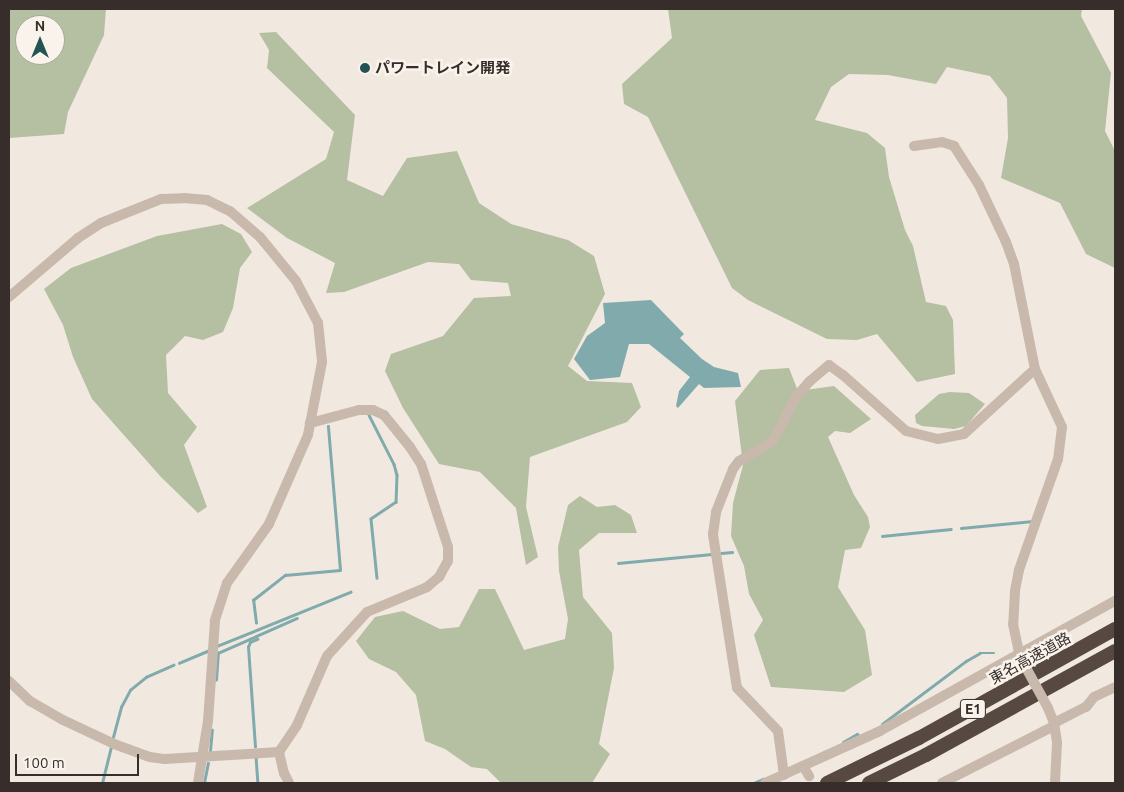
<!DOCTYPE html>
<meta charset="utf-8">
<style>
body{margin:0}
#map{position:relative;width:1124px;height:792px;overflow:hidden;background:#f1e9e0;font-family:Ubuntu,"Noto Sans JP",sans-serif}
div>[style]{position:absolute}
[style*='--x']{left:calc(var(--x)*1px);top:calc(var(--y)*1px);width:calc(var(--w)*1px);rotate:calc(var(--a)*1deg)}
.green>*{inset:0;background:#b5bfa1}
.water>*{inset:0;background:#81aaac}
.stream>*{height:2.5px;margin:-1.25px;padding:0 1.25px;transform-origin:1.25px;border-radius:1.25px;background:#81aaac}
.minor>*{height:10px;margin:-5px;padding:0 5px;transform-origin:5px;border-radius:5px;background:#c8b9ac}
.highway>*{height:14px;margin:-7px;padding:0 7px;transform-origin:7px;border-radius:7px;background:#574942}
.minor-bridge>*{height:10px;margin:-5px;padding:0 5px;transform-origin:5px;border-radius:5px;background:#c8b9ac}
.dots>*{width:14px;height:14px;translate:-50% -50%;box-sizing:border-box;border:2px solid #f9f3ec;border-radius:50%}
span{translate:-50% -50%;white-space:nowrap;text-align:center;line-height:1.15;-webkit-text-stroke:5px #f9f3ec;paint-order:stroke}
.shield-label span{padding:1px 4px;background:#f9f3ec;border:1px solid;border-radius:4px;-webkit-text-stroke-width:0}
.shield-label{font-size:14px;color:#372e2b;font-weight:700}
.poi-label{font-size:15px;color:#372e2b;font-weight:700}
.left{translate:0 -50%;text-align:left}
.street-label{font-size:15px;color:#372e2b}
.frame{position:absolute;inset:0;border:10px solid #372e2b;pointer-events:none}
.north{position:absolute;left:15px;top:15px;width:50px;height:50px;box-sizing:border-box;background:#f9f3ec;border:1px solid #aba49f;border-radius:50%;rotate:0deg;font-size:14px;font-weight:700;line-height:20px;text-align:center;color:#372e2b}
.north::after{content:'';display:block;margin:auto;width:18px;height:22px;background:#235355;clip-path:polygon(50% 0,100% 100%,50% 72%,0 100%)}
.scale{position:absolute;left:15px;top:754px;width:124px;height:22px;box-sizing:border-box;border:2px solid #372e2b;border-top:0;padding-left:6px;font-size:15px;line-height:18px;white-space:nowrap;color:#372e2b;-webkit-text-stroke:4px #f9f3ec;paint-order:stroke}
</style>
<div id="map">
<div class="green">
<div style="clip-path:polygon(evenodd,9px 9px,106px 9px,104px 35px,68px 112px,64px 134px,9px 138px,9px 9px,25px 25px,55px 25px,55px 55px,25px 55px,25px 25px)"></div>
<div style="clip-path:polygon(668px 9px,1082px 9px,1081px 16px,1111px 73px,1105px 131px,1115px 151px,1115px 268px,1086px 254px,1060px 203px,1001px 178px,1008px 138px,1007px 98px,990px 76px,947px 67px,936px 84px,888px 75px,849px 74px,831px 87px,815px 120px,867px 133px,885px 148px,889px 177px,905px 230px,913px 246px,926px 302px,946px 306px,953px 320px,955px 374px,917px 382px,877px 334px,857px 340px,827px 339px,748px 300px,732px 288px,648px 117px,624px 104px,622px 84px,672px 38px)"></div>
<div style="clip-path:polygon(276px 32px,355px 115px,347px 180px,383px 196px,407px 158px,457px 151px,479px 203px,511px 224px,568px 240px,594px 256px,605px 294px,568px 366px,587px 381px,632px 383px,641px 407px,627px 422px,530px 457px,526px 507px,538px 557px,526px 565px,516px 508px,480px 472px,439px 464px,403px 408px,385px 371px,391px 354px,443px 336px,474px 298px,511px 296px,508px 283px,471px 280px,459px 264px,428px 262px,344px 292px,326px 293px,335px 263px,287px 238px,247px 208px,326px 159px,334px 132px,267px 68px,269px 50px,259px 33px)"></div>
<div style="clip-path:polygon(222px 224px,241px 234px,252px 252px,240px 268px,233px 308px,223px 332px,203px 340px,185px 336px,166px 355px,168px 393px,197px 427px,184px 445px,207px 507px,198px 513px,161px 477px,92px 399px,73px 357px,63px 325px,44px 289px,71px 268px,157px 236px)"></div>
<div style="clip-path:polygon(789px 368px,798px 391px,834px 386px,871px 419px,850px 433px,835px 431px,828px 437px,854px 495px,868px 517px,870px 527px,861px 548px,845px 550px,838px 587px,865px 630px,872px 675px,844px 692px,771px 687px,754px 635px,763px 620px,749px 594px,744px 566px,731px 536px,733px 503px,743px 465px,735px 401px,760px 370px)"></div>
<div style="clip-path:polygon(950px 392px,969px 393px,985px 404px,966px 426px,954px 429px,922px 426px,916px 423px,915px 415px,939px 394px)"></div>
<div style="clip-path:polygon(580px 496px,597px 507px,615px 505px,631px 515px,637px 533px,599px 533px,579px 550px,583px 597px,612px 633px,614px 668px,599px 744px,610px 754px,592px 783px,501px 783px,487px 769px,471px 767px,445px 749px,425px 741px,416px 695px,396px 672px,369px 659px,356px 641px,375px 617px,403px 611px,440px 629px,459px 627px,479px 589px,495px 589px,524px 650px,565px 639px,568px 619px,559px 571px,558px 547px,568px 505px)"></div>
</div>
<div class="water">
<div style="clip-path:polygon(651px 300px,684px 334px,680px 338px,702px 359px,714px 367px,738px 373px,741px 387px,704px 388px,699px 384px,678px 408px,676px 406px,679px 391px,690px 377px,649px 344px,629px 344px,620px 377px,590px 380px,574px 359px,587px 336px,605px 323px,603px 303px)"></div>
</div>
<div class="stream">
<div style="--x:369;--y:415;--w:55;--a:63"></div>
<div style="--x:394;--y:464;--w:11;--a:75"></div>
<div style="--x:397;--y:475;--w:27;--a:92"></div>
<div style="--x:396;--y:502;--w:30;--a:146"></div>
<div style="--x:371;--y:519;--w:59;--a:84.2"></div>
<div style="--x:961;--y:528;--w:72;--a:-5.6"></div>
<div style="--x:882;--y:536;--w:69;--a:-5.8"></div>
<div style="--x:721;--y:553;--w:11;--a:-5"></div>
<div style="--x:618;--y:563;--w:94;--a:-5.5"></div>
<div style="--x:256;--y:623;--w:23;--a:-97"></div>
<div style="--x:253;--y:600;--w:41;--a:-38"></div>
<div style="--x:285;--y:575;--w:55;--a:-5.2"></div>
<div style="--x:340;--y:570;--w:144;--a:-94.8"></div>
<div style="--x:217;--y:646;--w:144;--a:-22.1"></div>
<div style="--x:179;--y:663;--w:34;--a:-23"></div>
<div style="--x:216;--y:680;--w:27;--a:-86"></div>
<div style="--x:218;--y:653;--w:86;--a:-23.9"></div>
<div style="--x:882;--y:724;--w:105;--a:-36.9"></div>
<div style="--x:966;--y:661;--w:16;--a:-30"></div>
<div style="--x:980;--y:653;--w:14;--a:0"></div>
<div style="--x:113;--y:737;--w:31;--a:-75"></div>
<div style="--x:121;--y:707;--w:19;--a:-62"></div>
<div style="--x:130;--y:690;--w:21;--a:-39"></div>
<div style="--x:146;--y:677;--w:30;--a:-24"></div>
<div style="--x:843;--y:742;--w:16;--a:-30"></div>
<div style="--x:857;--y:734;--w:4;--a:34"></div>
<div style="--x:255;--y:747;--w:100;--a:-94"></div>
<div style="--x:248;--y:647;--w:5;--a:-68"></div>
<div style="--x:250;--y:642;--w:8;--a:-23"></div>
<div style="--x:210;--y:751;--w:21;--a:-85"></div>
<div style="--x:256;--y:756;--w:27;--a:86"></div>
<div style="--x:102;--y:783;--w:38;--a:-76"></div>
<div style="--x:204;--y:783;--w:20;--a:-79"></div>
<div style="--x:754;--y:783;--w:10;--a:-24"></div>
</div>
<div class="minor">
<div style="--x:914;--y:146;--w:28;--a:-8"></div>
<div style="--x:942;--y:142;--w:13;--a:18"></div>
<div style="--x:954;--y:146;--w:46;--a:57.3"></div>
<div style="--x:979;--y:185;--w:63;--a:64.7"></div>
<div style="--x:1006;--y:242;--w:23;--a:70"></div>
<div style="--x:1014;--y:264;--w:107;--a:78.7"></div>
<div style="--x:1035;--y:369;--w:64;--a:65"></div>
<div style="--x:1062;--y:427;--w:32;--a:97"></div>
<div style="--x:1058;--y:459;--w:118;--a:109.4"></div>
<div style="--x:1019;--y:570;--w:21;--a:101"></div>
<div style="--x:1015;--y:591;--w:33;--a:93"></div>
<div style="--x:1013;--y:624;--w:30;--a:78"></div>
<div style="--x:1019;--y:653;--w:12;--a:66"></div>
<div style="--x:9;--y:297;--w:91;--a:-40.5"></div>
<div style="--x:78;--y:238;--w:27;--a:-33"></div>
<div style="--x:101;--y:223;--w:65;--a:-21.8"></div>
<div style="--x:161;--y:199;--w:23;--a:-2"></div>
<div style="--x:184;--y:198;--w:23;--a:5"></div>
<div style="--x:207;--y:200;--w:25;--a:26"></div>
<div style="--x:230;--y:211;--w:40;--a:41"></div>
<div style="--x:260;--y:237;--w:57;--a:50.7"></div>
<div style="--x:296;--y:281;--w:47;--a:62.4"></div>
<div style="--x:318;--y:323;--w:39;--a:84"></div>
<div style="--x:322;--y:362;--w:74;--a:100.9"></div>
<div style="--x:308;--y:435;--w:97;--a:113.7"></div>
<div style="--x:269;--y:524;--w:72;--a:125.4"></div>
<div style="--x:227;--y:583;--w:40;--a:108"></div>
<div style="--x:215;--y:621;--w:100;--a:94"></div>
<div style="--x:208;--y:721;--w:63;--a:99.2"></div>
<div style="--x:9;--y:681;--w:29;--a:44"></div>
<div style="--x:30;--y:701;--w:38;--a:30"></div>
<div style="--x:63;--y:720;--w:56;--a:25.2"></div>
<div style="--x:114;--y:744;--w:38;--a:20"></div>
<div style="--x:150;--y:757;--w:15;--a:8"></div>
<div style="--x:165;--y:759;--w:114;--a:-3.5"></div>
<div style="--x:279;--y:752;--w:32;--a:-56"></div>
<div style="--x:297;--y:725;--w:75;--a:-66.5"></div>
<div style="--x:327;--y:656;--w:59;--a:-47.7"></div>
<div style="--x:367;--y:612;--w:65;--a:-22.6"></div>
<div style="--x:427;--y:587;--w:16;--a:-40"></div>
<div style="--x:439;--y:577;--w:18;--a:-61"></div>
<div style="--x:448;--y:561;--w:14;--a:-90"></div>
<div style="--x:448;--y:547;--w:87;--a:-108"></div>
<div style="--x:421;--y:464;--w:20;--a:-123"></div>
<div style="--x:410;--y:447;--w:41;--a:-129.1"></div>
<div style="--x:384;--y:415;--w:12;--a:-156"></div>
<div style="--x:373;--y:410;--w:14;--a:180"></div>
<div style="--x:359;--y:410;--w:51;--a:165.1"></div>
<div style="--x:1048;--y:708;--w:16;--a:68"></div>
<div style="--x:1054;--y:723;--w:20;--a:81"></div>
<div style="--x:1057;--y:743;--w:40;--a:92.9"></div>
<div style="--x:1054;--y:723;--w:36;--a:-27"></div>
<div style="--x:1086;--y:707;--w:13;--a:-51"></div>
<div style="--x:1094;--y:697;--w:23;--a:-25"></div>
<div style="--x:279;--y:752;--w:22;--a:77"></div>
<div style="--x:284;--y:773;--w:11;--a:63"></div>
<div style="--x:803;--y:766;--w:12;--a:59"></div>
<div style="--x:784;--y:775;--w:44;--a:-97.8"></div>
<div style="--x:778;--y:731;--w:59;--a:-133.6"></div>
<div style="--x:737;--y:688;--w:156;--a:-98.9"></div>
<div style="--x:713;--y:534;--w:22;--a:-82"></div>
<div style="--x:716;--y:512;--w:46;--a:-68.4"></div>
<div style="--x:733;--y:469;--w:10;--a:-53"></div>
<div style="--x:739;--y:461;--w:39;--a:-30"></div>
<div style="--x:773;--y:441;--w:50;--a:-62.4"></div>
<div style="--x:796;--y:397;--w:21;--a:-49"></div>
<div style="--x:810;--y:381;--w:25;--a:-40"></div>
<div style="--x:829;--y:365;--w:17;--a:36"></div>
<div style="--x:843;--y:375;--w:84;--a:41.6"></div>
<div style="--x:906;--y:431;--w:33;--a:14"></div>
<div style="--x:938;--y:439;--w:26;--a:-11"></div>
<div style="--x:964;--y:434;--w:96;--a:-42.5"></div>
<div style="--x:765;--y:783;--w:126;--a:-24.3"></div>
<div style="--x:880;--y:731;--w:269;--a:-29"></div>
<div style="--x:942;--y:783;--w:126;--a:-27"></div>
</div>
<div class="highway">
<div style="--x:827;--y:783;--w:102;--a:-26.1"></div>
<div style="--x:919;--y:738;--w:224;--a:-29.1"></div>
<div style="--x:869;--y:783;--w:64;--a:-26.2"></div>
<div style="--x:926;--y:755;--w:216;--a:-28.8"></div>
</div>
<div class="minor-bridge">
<div style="--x:1024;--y:664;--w:50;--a:61.4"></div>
</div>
<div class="dots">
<div style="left:365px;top:68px;background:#235355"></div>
</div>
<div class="shield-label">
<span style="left:973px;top:709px">E1</span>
</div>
<div class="poi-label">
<span class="left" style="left:375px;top:68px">パワートレイン開発</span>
</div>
<div class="street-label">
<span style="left:1030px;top:658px;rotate:-29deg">東名高速道路</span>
</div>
<div class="frame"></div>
<div class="north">N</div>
<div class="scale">100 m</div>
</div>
